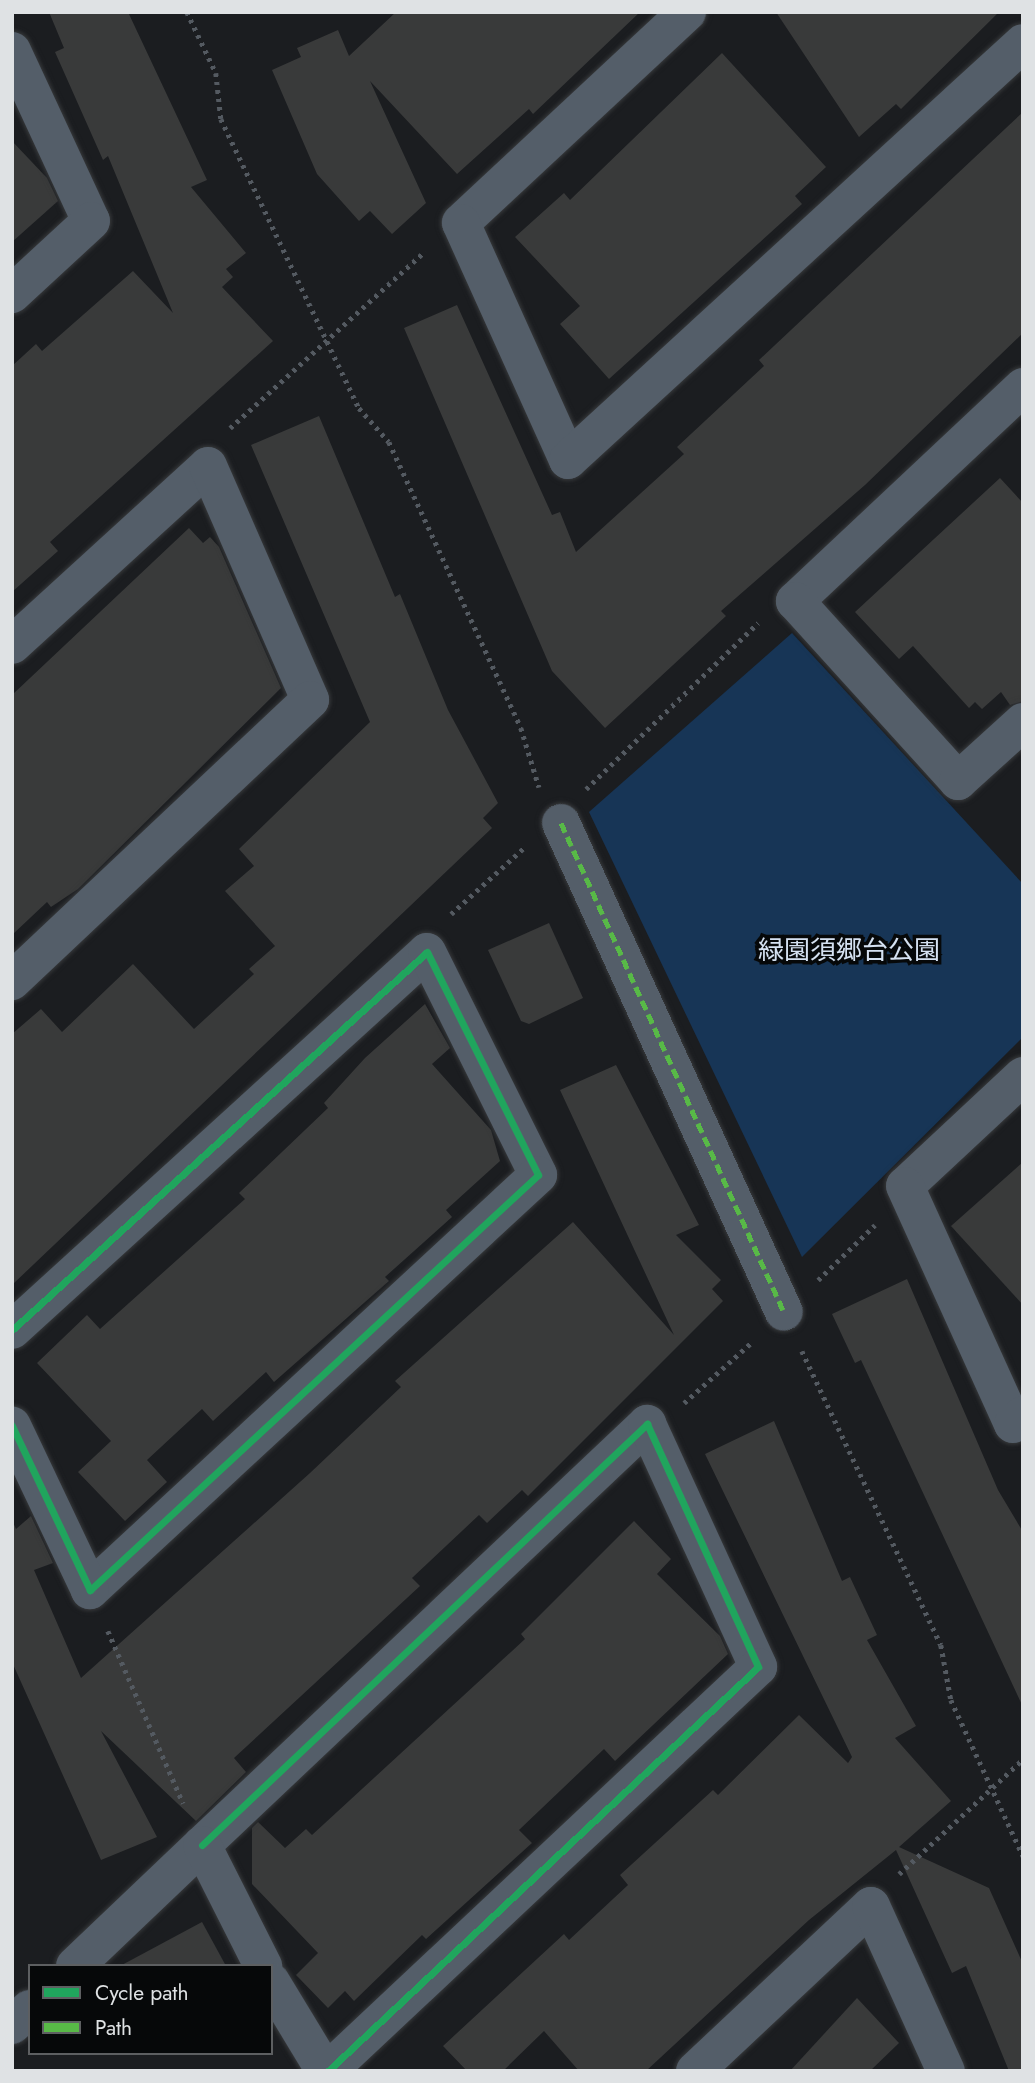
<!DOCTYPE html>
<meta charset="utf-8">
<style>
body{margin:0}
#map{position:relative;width:1035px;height:2083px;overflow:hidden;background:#1b1d20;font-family:Jost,"Noto Sans JP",sans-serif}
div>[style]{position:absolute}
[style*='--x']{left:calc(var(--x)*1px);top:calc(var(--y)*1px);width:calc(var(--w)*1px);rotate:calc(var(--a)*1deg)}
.green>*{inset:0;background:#173556}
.building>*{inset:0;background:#393a3a}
.path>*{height:4.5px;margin-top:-2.25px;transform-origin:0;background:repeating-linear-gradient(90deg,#545a61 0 3.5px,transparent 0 8.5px)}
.roads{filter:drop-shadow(0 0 2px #37393b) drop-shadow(0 0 2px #37393b)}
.minor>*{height:38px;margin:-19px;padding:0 19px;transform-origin:19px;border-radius:19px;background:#545e69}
.quiet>*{height:5px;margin-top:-2.5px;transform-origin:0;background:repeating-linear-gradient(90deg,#58b947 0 10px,transparent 0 15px)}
.cycleway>*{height:7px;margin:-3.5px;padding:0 3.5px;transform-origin:3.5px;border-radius:3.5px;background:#20a55d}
span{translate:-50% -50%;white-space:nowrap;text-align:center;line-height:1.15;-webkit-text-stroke:7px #060809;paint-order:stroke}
.park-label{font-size:26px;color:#d5e1f1}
.frame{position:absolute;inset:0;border:14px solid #dfe2e4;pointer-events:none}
.legend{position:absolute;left:28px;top:1964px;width:245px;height:91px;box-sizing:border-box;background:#060809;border:2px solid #5d5f61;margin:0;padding:9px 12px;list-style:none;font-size:21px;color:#dfe2e4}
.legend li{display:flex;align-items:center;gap:14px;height:35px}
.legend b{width:35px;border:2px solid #5d5f61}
</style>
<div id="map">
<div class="green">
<div style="clip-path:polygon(792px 633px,1023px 884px,1023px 1037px,802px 1257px,589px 812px)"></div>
</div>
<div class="building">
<div style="clip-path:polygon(49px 12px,128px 12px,207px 180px,191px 187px,246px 253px,226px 269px,233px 277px,222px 287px,273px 341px,50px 542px,58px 551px,12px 592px,12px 366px,36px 344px,42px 351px,133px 271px,173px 313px,108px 156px,103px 160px,55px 52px,64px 48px)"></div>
<div style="clip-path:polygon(396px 12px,640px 12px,533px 114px,529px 109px,457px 174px,370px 81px,426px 203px,392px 234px,370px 211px,359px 221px,317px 174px,272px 70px,301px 57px,297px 48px,338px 30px,349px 56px)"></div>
<div style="clip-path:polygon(776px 12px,999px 12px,901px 109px,896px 104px,859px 137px)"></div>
<div style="clip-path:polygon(722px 53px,826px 167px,795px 196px,802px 204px,609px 379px,560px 324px,580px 306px,515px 237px,564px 193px,570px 200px)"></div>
<div style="clip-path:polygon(1023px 112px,1023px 333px,865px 485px,721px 611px,726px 616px,605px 728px,552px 671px,404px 328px,457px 305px,552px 515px,560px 512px,576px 552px,684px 454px,677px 447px,764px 366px,759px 360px)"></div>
<div style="clip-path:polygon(12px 141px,47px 178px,58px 201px,12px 242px)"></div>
<div style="clip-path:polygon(319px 416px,395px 597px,400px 594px,448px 710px,498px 803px,483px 818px,492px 828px,12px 1285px,12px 1034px,41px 1009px,62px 1032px,133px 964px,194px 1029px,254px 974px,249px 969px,275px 946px,225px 891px,254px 866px,239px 849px,370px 722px,251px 445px)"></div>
<div style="clip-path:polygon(1000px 478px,1023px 503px,1023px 701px,1010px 705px,1001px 692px,982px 709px,975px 702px,969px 708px,913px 646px,899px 659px,855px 612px)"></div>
<div style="clip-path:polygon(189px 528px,203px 543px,210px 537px,219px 547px,281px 688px,78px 889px,51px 907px,47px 902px,12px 935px,12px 695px)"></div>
<div style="clip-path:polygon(549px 923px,583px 998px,529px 1024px,521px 1021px,488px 950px)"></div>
<div style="clip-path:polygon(425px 1004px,450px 1048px,432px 1064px,491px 1130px,500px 1161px,446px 1210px,452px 1217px,385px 1277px,389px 1281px,274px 1382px,266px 1372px,213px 1421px,202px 1409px,147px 1460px,167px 1482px,125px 1521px,78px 1472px,111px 1441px,37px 1363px,87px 1315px,100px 1329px,245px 1199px,239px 1193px,328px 1108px,324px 1103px,365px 1058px)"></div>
<div style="clip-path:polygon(616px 1065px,699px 1225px,676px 1235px,721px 1280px,712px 1289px,723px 1301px,528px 1496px,522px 1490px,487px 1523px,479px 1515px,412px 1578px,420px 1586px,234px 1758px,246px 1772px,196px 1821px,101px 1731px,157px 1837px,101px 1860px,12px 1662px,12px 1520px,16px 1529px,31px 1516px,53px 1563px,34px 1570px,81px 1678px,310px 1473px,401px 1387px,395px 1381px,573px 1222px,674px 1335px,560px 1090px)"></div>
<div style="clip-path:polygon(1023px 1162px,1023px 1305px,951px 1226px)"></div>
<div style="clip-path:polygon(907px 1279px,998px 1490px,1023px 1532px,1023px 1707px,861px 1360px,855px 1363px,832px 1314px)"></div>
<div style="clip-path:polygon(774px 1421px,842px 1581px,850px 1577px,877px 1635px,867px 1640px,916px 1726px,895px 1738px,951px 1801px,899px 1847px,989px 1888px,1023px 1964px,1023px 2071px,1009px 2071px,966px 1966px,952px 1973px,896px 1850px,809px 1920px,646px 2071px,579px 2071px,544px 2031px,503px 2071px,467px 2071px,443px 2046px,564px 1934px,569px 1940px,628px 1885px,620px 1875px,713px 1790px,718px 1795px,799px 1715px,848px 1763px,852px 1757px,705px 1454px)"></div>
<div style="clip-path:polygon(634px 1521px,671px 1559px,657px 1574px,720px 1636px,728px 1654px,615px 1761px,604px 1749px,519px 1830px,532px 1843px,426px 1939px,422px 1935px,354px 2001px,345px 1991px,328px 2008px,296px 1975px,318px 1953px,252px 1884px,252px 1828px,258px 1822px,285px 1848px,306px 1829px,312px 1835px,525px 1639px,521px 1634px)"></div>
<div style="clip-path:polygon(202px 1922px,226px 1966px,120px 1966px)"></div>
<div style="clip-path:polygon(857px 1998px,899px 2043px,870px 2071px,790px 2071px)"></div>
</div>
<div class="path">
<div style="--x:187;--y:12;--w:68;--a:64.6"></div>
<div style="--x:216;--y:73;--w:46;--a:83.8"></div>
<div style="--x:221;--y:119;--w:320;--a:64.5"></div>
<div style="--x:359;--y:408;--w:45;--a:48.6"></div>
<div style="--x:389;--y:442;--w:315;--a:65.2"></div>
<div style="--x:521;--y:728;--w:62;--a:73"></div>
<div style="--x:230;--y:428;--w:263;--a:-42.2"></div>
<div style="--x:586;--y:789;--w:239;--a:-44"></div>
<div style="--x:451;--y:914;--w:100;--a:-42.2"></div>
<div style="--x:818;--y:1280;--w:79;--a:-44"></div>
<div style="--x:802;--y:1351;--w:325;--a:64.7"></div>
<div style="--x:941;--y:1645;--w:56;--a:79.7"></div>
<div style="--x:951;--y:1700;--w:172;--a:65.2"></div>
<div style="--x:684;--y:1403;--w:93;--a:-41.9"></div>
<div style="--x:108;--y:1631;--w:188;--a:66.4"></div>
<div style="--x:899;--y:1874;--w:169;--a:-42.8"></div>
</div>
<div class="roads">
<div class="minor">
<div style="--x:687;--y:12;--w:309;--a:137"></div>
<div style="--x:461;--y:223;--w:260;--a:65.7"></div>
<div style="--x:568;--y:460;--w:617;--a:-42.5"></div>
<div style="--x:12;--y:51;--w:187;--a:65.1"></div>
<div style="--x:91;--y:221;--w:108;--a:137.3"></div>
<div style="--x:1023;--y:387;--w:313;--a:136.8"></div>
<div style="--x:795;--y:601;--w:243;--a:47.8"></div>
<div style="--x:958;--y:781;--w:88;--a:-42.2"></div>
<div style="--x:12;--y:645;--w:265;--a:-42.4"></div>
<div style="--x:208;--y:466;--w:255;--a:66.4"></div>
<div style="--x:310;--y:700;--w:410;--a:136.7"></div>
<div style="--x:561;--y:823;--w:537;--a:65.49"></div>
<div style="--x:1023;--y:1076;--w:161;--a:137"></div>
<div style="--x:905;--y:1186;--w:261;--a:65.6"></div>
<div style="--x:1013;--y:1424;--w:13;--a:-42"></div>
<div style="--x:12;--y:1330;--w:561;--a:-42.33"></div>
<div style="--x:427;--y:952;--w:249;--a:63.5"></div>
<div style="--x:538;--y:1175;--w:611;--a:137.19"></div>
<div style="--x:90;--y:1590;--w:182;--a:-115.4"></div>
<div style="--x:202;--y:1845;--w:613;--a:-43.41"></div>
<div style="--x:647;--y:1424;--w:267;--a:65.4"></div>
<div style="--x:758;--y:1667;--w:590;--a:136.79"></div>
<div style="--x:75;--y:1966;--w:175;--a:-43.6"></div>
<div style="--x:202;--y:1845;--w:136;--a:63.2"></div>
<div style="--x:271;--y:1982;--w:104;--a:58.8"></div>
<div style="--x:12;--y:2025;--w:24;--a:-42"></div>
<div style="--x:695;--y:2071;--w:241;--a:-43.2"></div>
<div style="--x:871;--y:1906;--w:181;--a:65.6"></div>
</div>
</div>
<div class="quiet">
<div style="--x:561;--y:823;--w:537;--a:65.49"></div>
</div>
<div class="cycleway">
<div style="--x:12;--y:1330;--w:561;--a:-42.33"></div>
<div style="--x:427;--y:952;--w:249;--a:63.5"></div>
<div style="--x:538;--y:1175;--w:611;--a:137.19"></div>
<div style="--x:90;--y:1590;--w:182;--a:-115.4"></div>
<div style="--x:202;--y:1845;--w:613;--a:-43.41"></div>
<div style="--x:647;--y:1424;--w:267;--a:65.4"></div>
<div style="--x:758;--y:1667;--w:590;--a:136.79"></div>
</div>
<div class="park-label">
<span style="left:849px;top:951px">緑園須郷台公園</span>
</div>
<div class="frame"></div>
<ul class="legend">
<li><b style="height:9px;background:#20a55d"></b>Cycle path</li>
<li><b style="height:9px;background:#58b947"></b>Path</li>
</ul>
</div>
